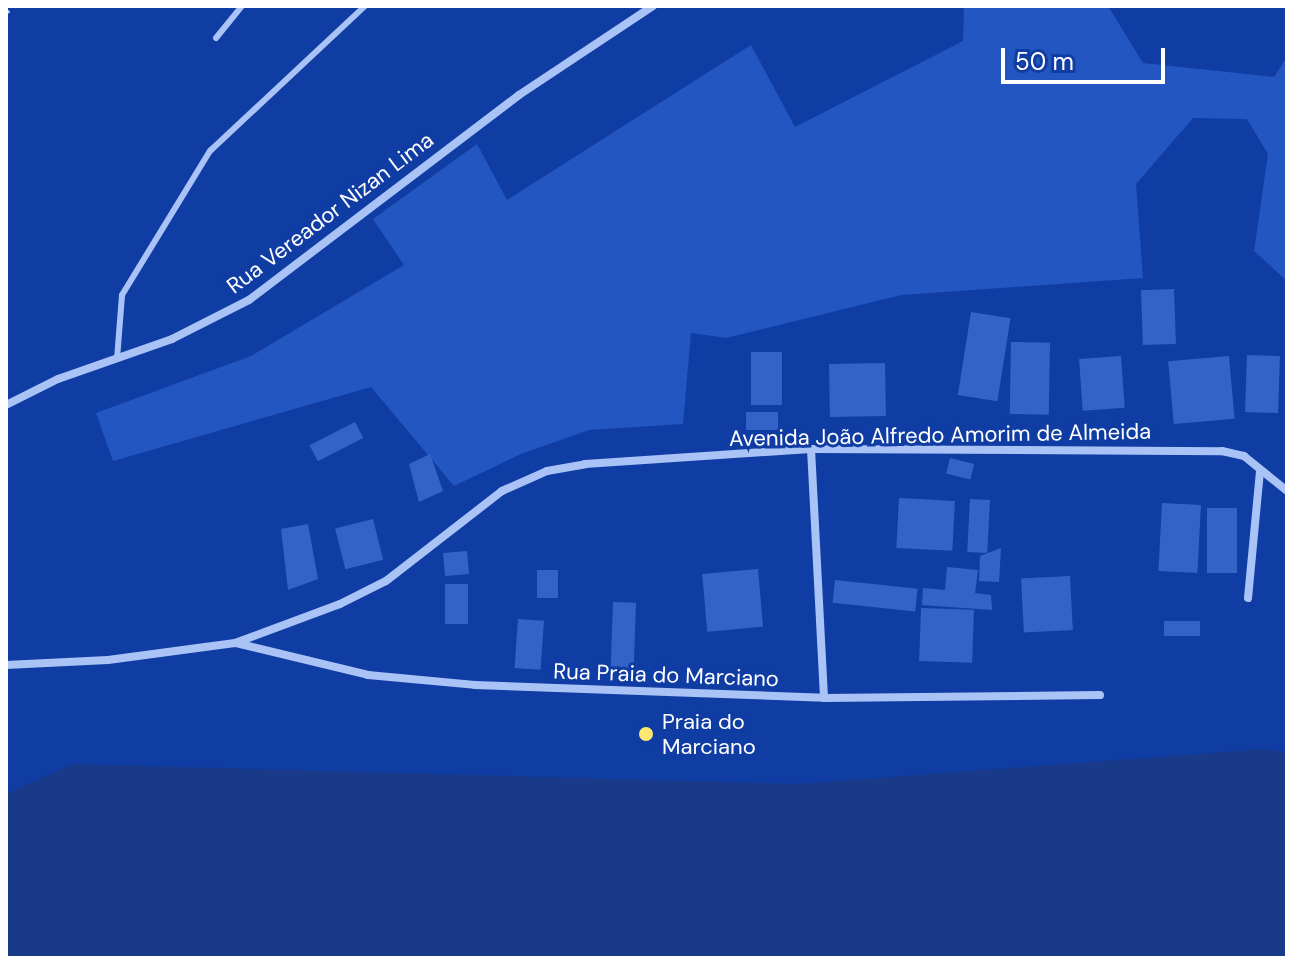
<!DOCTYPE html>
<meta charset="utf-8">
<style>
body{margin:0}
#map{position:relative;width:1293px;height:964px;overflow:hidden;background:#103da3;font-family:"DM Sans",sans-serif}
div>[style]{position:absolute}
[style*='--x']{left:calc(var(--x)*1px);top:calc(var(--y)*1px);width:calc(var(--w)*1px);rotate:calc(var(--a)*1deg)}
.green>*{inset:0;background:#2356c1}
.water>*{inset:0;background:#183a88}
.building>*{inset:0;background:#3463c8;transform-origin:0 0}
.path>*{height:4px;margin-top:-2px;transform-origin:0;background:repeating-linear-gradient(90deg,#aac3f6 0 4px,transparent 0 10px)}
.service>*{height:6px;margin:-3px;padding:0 3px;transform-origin:3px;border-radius:3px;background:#aac3f6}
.minor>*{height:8px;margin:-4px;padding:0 4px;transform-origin:4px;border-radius:4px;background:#aac3f6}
.dots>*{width:22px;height:22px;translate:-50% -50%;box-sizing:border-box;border:4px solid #103da3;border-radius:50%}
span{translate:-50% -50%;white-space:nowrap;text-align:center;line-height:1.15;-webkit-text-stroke:6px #103da3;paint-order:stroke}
.street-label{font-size:22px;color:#fff}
.poi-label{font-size:22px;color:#fff}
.left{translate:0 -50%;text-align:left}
.frame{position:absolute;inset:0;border:8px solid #fff;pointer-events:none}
.scale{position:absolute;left:1001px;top:48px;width:164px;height:36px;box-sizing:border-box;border:4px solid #fff;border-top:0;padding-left:10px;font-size:24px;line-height:28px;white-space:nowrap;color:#fff;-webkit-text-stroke:6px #103da3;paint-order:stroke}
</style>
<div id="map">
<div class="green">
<div style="clip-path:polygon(964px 6px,1108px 6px,1143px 63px,1274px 77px,1287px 57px,1287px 281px,1254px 251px,1268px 154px,1247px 119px,1193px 118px,1136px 184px,1143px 278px,901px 295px,726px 338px,691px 333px,683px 424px,589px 430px,521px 454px,454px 486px,371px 387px,113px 461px,96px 413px,251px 356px,404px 265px,373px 219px,477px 144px,507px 200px,751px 45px,795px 127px,963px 41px)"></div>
</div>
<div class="water">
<div style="clip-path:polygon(1265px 749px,1287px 752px,1287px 958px,6px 958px,6px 794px,73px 764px,797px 784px)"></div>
</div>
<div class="building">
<div style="left:1174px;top:289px;width:55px;height:33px;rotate:88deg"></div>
<div style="left:971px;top:312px;width:40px;height:84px;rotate:9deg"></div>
<div style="left:1011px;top:342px;width:39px;height:72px;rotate:1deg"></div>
<div style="left:782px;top:352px;width:53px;height:31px;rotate:90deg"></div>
<div style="left:1247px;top:355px;width:33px;height:57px;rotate:2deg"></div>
<div style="left:1121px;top:356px;width:52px;height:42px;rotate:86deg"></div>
<div style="left:1229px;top:356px;width:63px;height:61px;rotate:85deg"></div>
<div style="left:885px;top:363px;width:53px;height:56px;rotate:89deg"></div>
<div style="left:746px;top:412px;width:32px;height:18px"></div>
<div style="left:355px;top:422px;width:18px;height:51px;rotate:63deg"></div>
<div style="clip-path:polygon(430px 454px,443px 491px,419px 502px,409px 464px)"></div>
<div style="left:950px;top:458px;width:25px;height:16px;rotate:14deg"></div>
<div style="left:899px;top:498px;width:56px;height:50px;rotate:3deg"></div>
<div style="left:970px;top:499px;width:20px;height:53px;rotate:3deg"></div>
<div style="left:1162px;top:503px;width:39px;height:68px;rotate:3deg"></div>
<div style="left:1207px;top:508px;width:30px;height:65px"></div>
<div style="left:373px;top:519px;width:42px;height:39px;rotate:76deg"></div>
<div style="clip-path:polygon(308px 524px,318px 579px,288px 590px,281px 529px)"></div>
<div style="clip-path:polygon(1001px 548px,999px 582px,979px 581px,980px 556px)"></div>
<div style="left:467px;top:551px;width:23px;height:24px;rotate:85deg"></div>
<div style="clip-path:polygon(947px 567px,978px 570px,975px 593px,991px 595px,992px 610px,922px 605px,923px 588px,945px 590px)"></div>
<div style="left:758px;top:569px;width:58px;height:56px;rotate:85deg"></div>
<div style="left:537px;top:570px;width:21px;height:28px"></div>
<div style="left:1070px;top:576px;width:54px;height:49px;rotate:87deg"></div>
<div style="left:835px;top:580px;width:83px;height:23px;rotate:6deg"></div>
<div style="left:445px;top:584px;width:23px;height:40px"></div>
<div style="left:613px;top:602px;width:23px;height:67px;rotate:2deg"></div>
<div style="left:921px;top:608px;width:53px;height:53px;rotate:2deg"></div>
<div style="left:518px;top:619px;width:26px;height:49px;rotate:4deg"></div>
<div style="left:1164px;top:621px;width:36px;height:15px"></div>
</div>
<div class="path">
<div style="--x:6;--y:13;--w:11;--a:-38"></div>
</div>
<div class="service">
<div style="--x:216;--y:38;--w:41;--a:-50.9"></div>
<div style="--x:117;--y:359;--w:64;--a:-85.5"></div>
<div style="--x:122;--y:295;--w:169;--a:-58.6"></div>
<div style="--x:210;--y:151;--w:212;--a:-43.1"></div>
</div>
<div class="minor">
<div style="--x:6;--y:405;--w:58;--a:-26.6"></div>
<div style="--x:58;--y:379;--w:121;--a:-19.3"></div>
<div style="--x:172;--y:339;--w:86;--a:-26.9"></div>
<div style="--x:249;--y:300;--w:339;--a:-37.2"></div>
<div style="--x:519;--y:95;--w:161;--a:-33.6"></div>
<div style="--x:811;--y:449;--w:249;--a:87"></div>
<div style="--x:1248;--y:598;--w:128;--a:-84.6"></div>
<div style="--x:236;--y:643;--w:136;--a:13.6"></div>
<div style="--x:368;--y:675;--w:107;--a:5.3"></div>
<div style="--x:475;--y:685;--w:349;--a:2.1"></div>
<div style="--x:824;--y:698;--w:276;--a:-0.6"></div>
<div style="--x:6;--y:665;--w:102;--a:-2.8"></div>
<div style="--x:108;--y:660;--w:128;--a:-7.6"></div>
<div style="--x:235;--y:643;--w:112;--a:-20.4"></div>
<div style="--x:340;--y:604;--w:51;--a:-26.6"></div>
<div style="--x:386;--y:581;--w:147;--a:-37.8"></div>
<div style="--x:502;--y:491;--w:49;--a:-24"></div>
<div style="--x:547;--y:471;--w:39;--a:-10"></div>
<div style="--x:585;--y:464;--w:226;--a:-3.8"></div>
<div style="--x:811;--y:449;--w:411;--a:0.3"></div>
<div style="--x:1222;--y:451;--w:23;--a:13"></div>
<div style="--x:1244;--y:456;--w:55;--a:39.1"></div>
</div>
<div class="dots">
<div style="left:646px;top:734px;background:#ffe86f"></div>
</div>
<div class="street-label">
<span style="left:330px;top:213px;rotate:-37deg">Rua Vereador Nizan Lima</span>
<span style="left:940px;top:435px;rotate:-1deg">Avenida João Alfredo Amorim de Almeida</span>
<span style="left:666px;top:675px;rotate:2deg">Rua Praia do Marciano</span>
</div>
<div class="poi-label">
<span class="left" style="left:662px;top:734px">Praia do<br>Marciano</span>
</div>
<div class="frame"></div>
<div class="scale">50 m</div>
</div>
